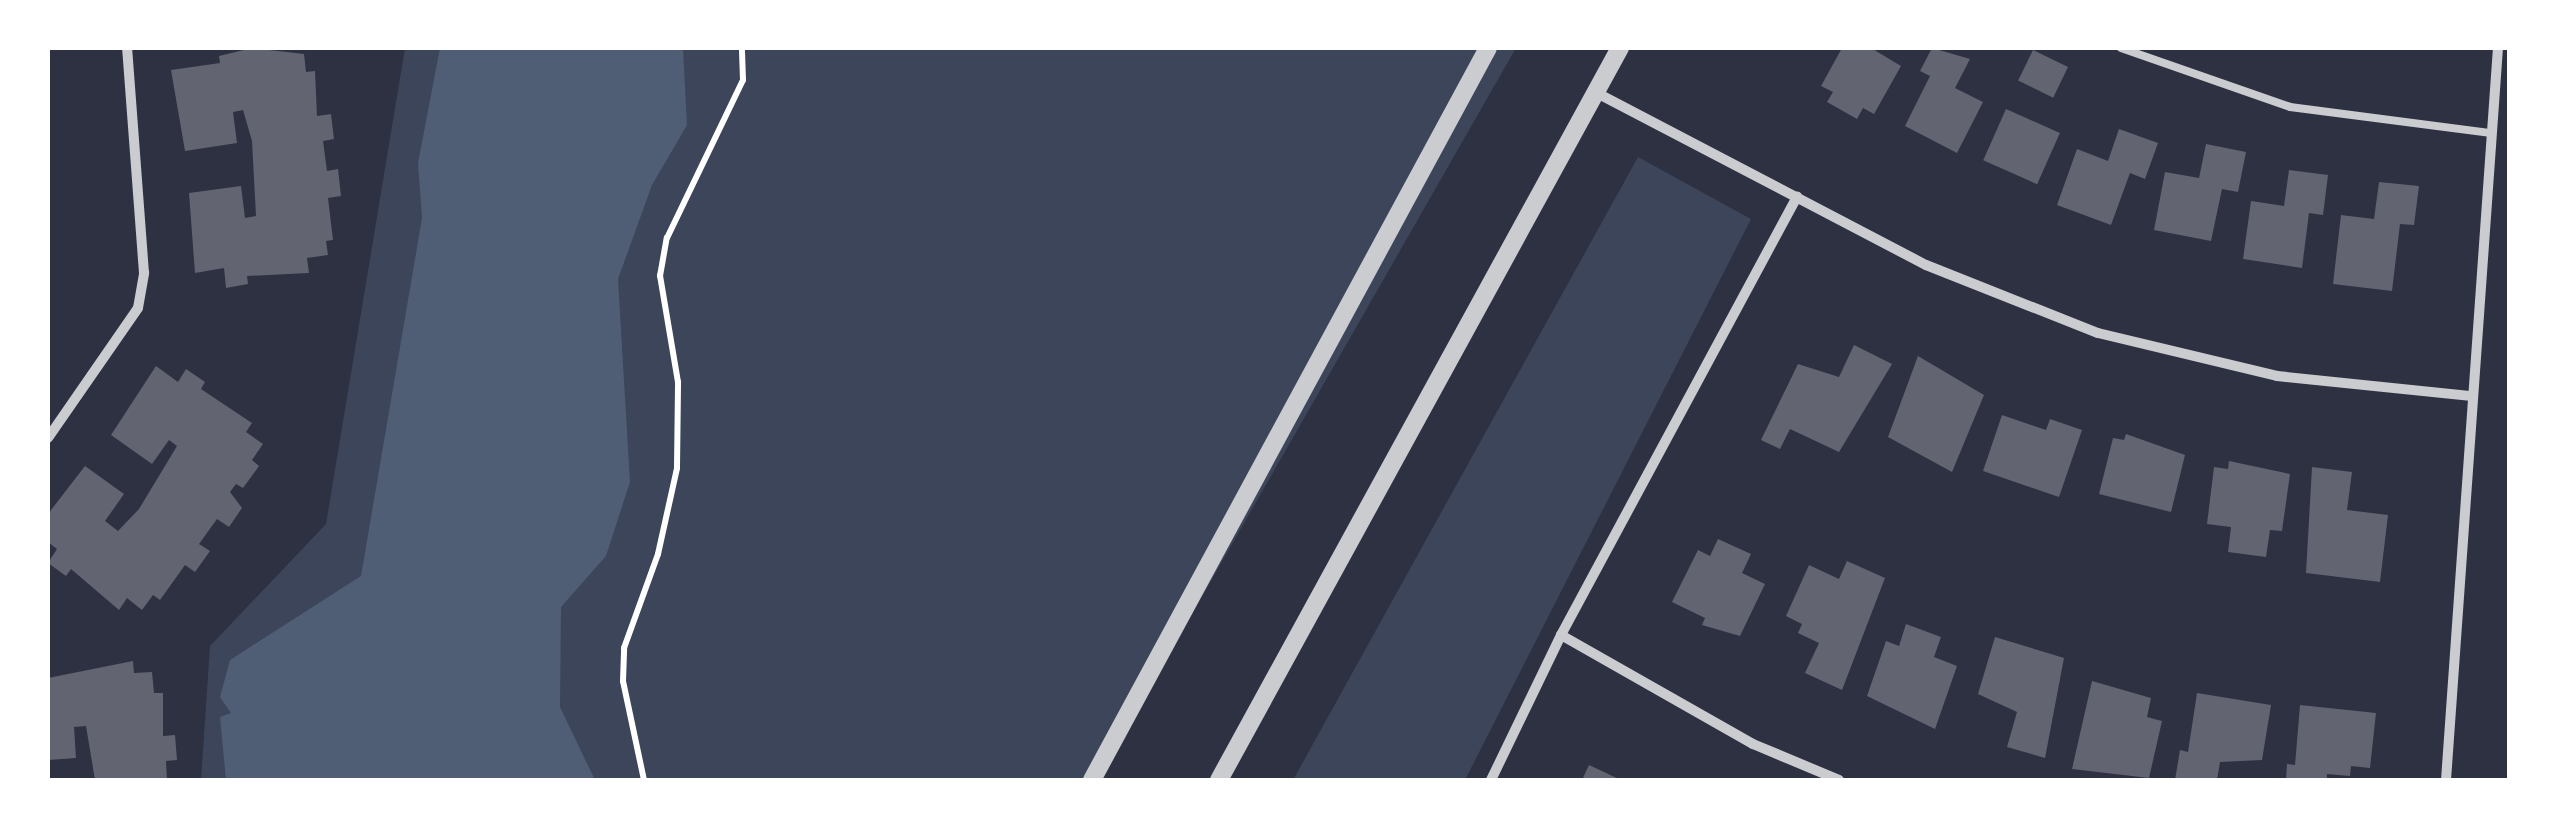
<!DOCTYPE html>
<style>
body{margin:0}
#map{position:relative;width:2557px;height:828px;overflow:hidden;background:#2d3142;font-family:Roboto,sans-serif}
div>[style]{position:absolute}
[style*='--x']{left:calc(var(--x)*1px);top:calc(var(--y)*1px);width:calc(var(--w)*1px);rotate:calc(var(--a)*1deg)}
.green>*{inset:0;background:#3c4559}
.water>*{inset:0;background:#4f5d75}
.building>*{inset:0;background:#626471;transform-origin:0 0}
.path>*{height:6px;margin:-3px;padding:0 3px;transform-origin:3px;border-radius:3px;background:#fff}
.service>*{height:8px;margin:-4px;padding:0 4px;transform-origin:4px;border-radius:4px;background:#caccd0}
.minor>*{height:10px;margin:-5px;padding:0 5px;transform-origin:5px;border-radius:5px;background:#caccd0}
.tertiary>*{height:18px;margin:-9px;padding:0 9px;transform-origin:9px;border-radius:9px;background:#caccd0}
span{translate:-50% -50%;white-space:nowrap;text-align:center;line-height:1.15;-webkit-text-stroke:10px #fff;paint-order:stroke}
.frame{position:absolute;inset:0;border:50px solid #fff;pointer-events:none}
</style>
<div id="map">
<div class="green">
<div style="clip-path:polygon(405px 48px,1516px 48px,1097px 780px,201px 780px,210px 646px,326px 524px)"></div>
<div style="clip-path:polygon(1638px 157px,1751px 219px,1465px 780px,1293px 780px)"></div>
</div>
<div class="water">
<div style="clip-path:polygon(440px 48px,683px 48px,687px 125px,652px 185px,618px 279px,630px 482px,606px 556px,561px 607px,560px 707px,595px 780px,226px 780px,220px 717px,231px 713px,220px 697px,230px 660px,361px 576px,422px 218px,418px 163px)"></div>
</div>
<div class="building">
<div style="clip-path:polygon(252px 48px,304px 54px,306px 72px,315px 71px,317px 116px,331px 114px,334px 139px,323px 141px,327px 171px,338px 169px,341px 196px,328px 198px,333px 240px,326px 241px,328px 255px,307px 258px,309px 273px,247px 276px,248px 284px,226px 288px,224px 268px,195px 273px,189px 193px,241px 186px,245px 218px,256px 216px,252px 141px,243px 110px,233px 112px,237px 143px,185px 151px,171px 70px,220px 63px,219px 56px)"></div>
<div style="clip-path:polygon(1842px 48px,1871px 48px,1901px 66px,1874px 114px,1863px 108px,1857px 119px,1827px 102px,1833px 92px,1821px 86px)"></div>
<div style="clip-path:polygon(1932px 48px,1970px 59px,1955px 88px,1983px 102px,1957px 153px,1905px 126px,1930px 76px,1920px 71px)"></div>
<div style="left:2033px;top:50px;width:39px;height:34px;rotate:26deg"></div>
<div style="left:2006px;top:109px;width:59px;height:56px;rotate:24deg"></div>
<div style="clip-path:polygon(2119px 129px,2158px 143px,2145px 179px,2130px 173px,2111px 225px,2057px 205px,2077px 149px,2108px 161px)"></div>
<div style="clip-path:polygon(2206px 144px,2246px 152px,2238px 192px,2222px 189px,2211px 241px,2154px 230px,2165px 172px,2199px 178px)"></div>
<div style="clip-path:polygon(2289px 170px,2328px 175px,2323px 215px,2309px 213px,2302px 268px,2243px 259px,2251px 201px,2284px 206px)"></div>
<div style="clip-path:polygon(2379px 182px,2419px 186px,2414px 225px,2400px 224px,2392px 291px,2333px 284px,2341px 215px,2374px 219px)"></div>
<div style="clip-path:polygon(1854px 345px,1892px 364px,1839px 452px,1790px 429px,1780px 449px,1761px 440px,1798px 364px,1839px 377px)"></div>
<div style="clip-path:polygon(1918px 356px,1984px 395px,1952px 472px,1888px 437px)"></div>
<div style="clip-path:polygon(156px 366px,178px 382px,186px 369px,205px 382px,201px 389px,252px 423px,246px 432px,263px 444px,252px 460px,259px 466px,243px 488px,236px 484px,230px 492px,242px 508px,229px 527px,217px 519px,199px 544px,210px 551px,195px 572px,185px 565px,160px 600px,153px 595px,142px 610px,127px 598px,119px 610px,71px 569px,66px 576px,48px 563px,57px 549px,48px 542px,48px 514px,85px 466px,124px 494px,105px 521px,118px 531px,139px 509px,177px 446px,169px 440px,152px 464px,111px 435px)"></div>
<div style="clip-path:polygon(2002px 415px,2046px 430px,2050px 419px,2082px 430px,2059px 497px,1983px 471px)"></div>
<div style="clip-path:polygon(2126px 434px,2185px 455px,2171px 512px,2099px 494px,2113px 438px,2124px 440px)"></div>
<div style="clip-path:polygon(2229px 461px,2290px 474px,2282px 531px,2270px 530px,2266px 557px,2228px 552px,2231px 527px,2207px 524px,2214px 467px,2228px 469px)"></div>
<div style="clip-path:polygon(2312px 467px,2352px 472px,2347px 510px,2388px 515px,2380px 582px,2306px 573px)"></div>
<div style="clip-path:polygon(1718px 539px,1751px 554px,1742px 573px,1765px 584px,1740px 636px,1702px 625px,1705px 618px,1672px 602px,1698px 550px,1710px 556px)"></div>
<div style="clip-path:polygon(1847px 561px,1885px 578px,1842px 690px,1805px 673px,1819px 643px,1798px 633px,1802px 624px,1786px 616px,1809px 565px,1839px 579px)"></div>
<div style="clip-path:polygon(1906px 624px,1941px 637px,1934px 657px,1957px 666px,1935px 729px,1867px 696px,1886px 641px,1899px 646px)"></div>
<div style="clip-path:polygon(1995px 637px,2064px 658px,2045px 758px,2007px 747px,2017px 712px,1978px 694px)"></div>
<div style="clip-path:polygon(133px 661px,134px 673px,152px 672px,154px 693px,163px 693px,163px 736px,175px 735px,177px 760px,166px 761px,167px 780px,95px 780px,86px 726px,74px 727px,76px 758px,48px 760px,48px 678px)"></div>
<div style="clip-path:polygon(2092px 681px,2151px 698px,2147px 717px,2162px 721px,2149px 778px,2072px 769px)"></div>
<div style="clip-path:polygon(2197px 693px,2271px 705px,2262px 760px,2220px 762px,2217px 780px,2175px 780px,2180px 750px,2188px 752px)"></div>
<div style="clip-path:polygon(2300px 705px,2376px 713px,2370px 768px,2351px 766px,2350px 776px,2327px 774px,2327px 780px,2286px 780px,2287px 764px,2295px 765px)"></div>
<div style="clip-path:polygon(1589px 765px,1621px 780px,1582px 780px)"></div>
</div>
<div class="path">
<div style="--x:644;--y:780;--w:101;--a:-102"></div>
<div style="--x:623;--y:681;--w:33;--a:-88"></div>
<div style="--x:624;--y:648;--w:100;--a:-70.1"></div>
<div style="--x:658;--y:554;--w:88;--a:-77.5"></div>
<div style="--x:677;--y:468;--w:86;--a:-89.3"></div>
<div style="--x:678;--y:382;--w:108;--a:-99.6"></div>
<div style="--x:660;--y:276;--w:39;--a:-80"></div>
<div style="--x:667;--y:238;--w:175;--a:-64.3"></div>
<div style="--x:743;--y:80;--w:32;--a:-92"></div>
</div>
<div class="service">
<div style="--x:2121;--y:48;--w:179;--a:19.2"></div>
<div style="--x:2290;--y:107;--w:203;--a:7.4"></div>
</div>
<div class="minor">
<div style="--x:1595;--y:92;--w:373;--a:27.6"></div>
<div style="--x:1926;--y:265;--w:185;--a:21.6"></div>
<div style="--x:2098;--y:333;--w:184;--a:13.5"></div>
<div style="--x:2277;--y:376;--w:196;--a:5.9"></div>
<div style="--x:48;--y:438;--w:158;--a:-55.3"></div>
<div style="--x:138;--y:308;--w:36;--a:-80"></div>
<div style="--x:144;--y:273;--w:226;--a:-94.3"></div>
<div style="--x:1561;--y:635;--w:221;--a:29.6"></div>
<div style="--x:1753;--y:744;--w:93;--a:22.7"></div>
<div style="--x:1491;--y:780;--w:161;--a:-64.2"></div>
<div style="--x:1561;--y:635;--w:498;--a:-61.7"></div>
<div style="--x:2446;--y:780;--w:734;--a:-85.94"></div>
</div>
<div class="tertiary">
<div style="--x:1092;--y:780;--w:832;--a:-61.59"></div>
<div style="--x:1219;--y:780;--w:835;--a:-61.29"></div>
</div>
<div class="frame"></div>
</div>
